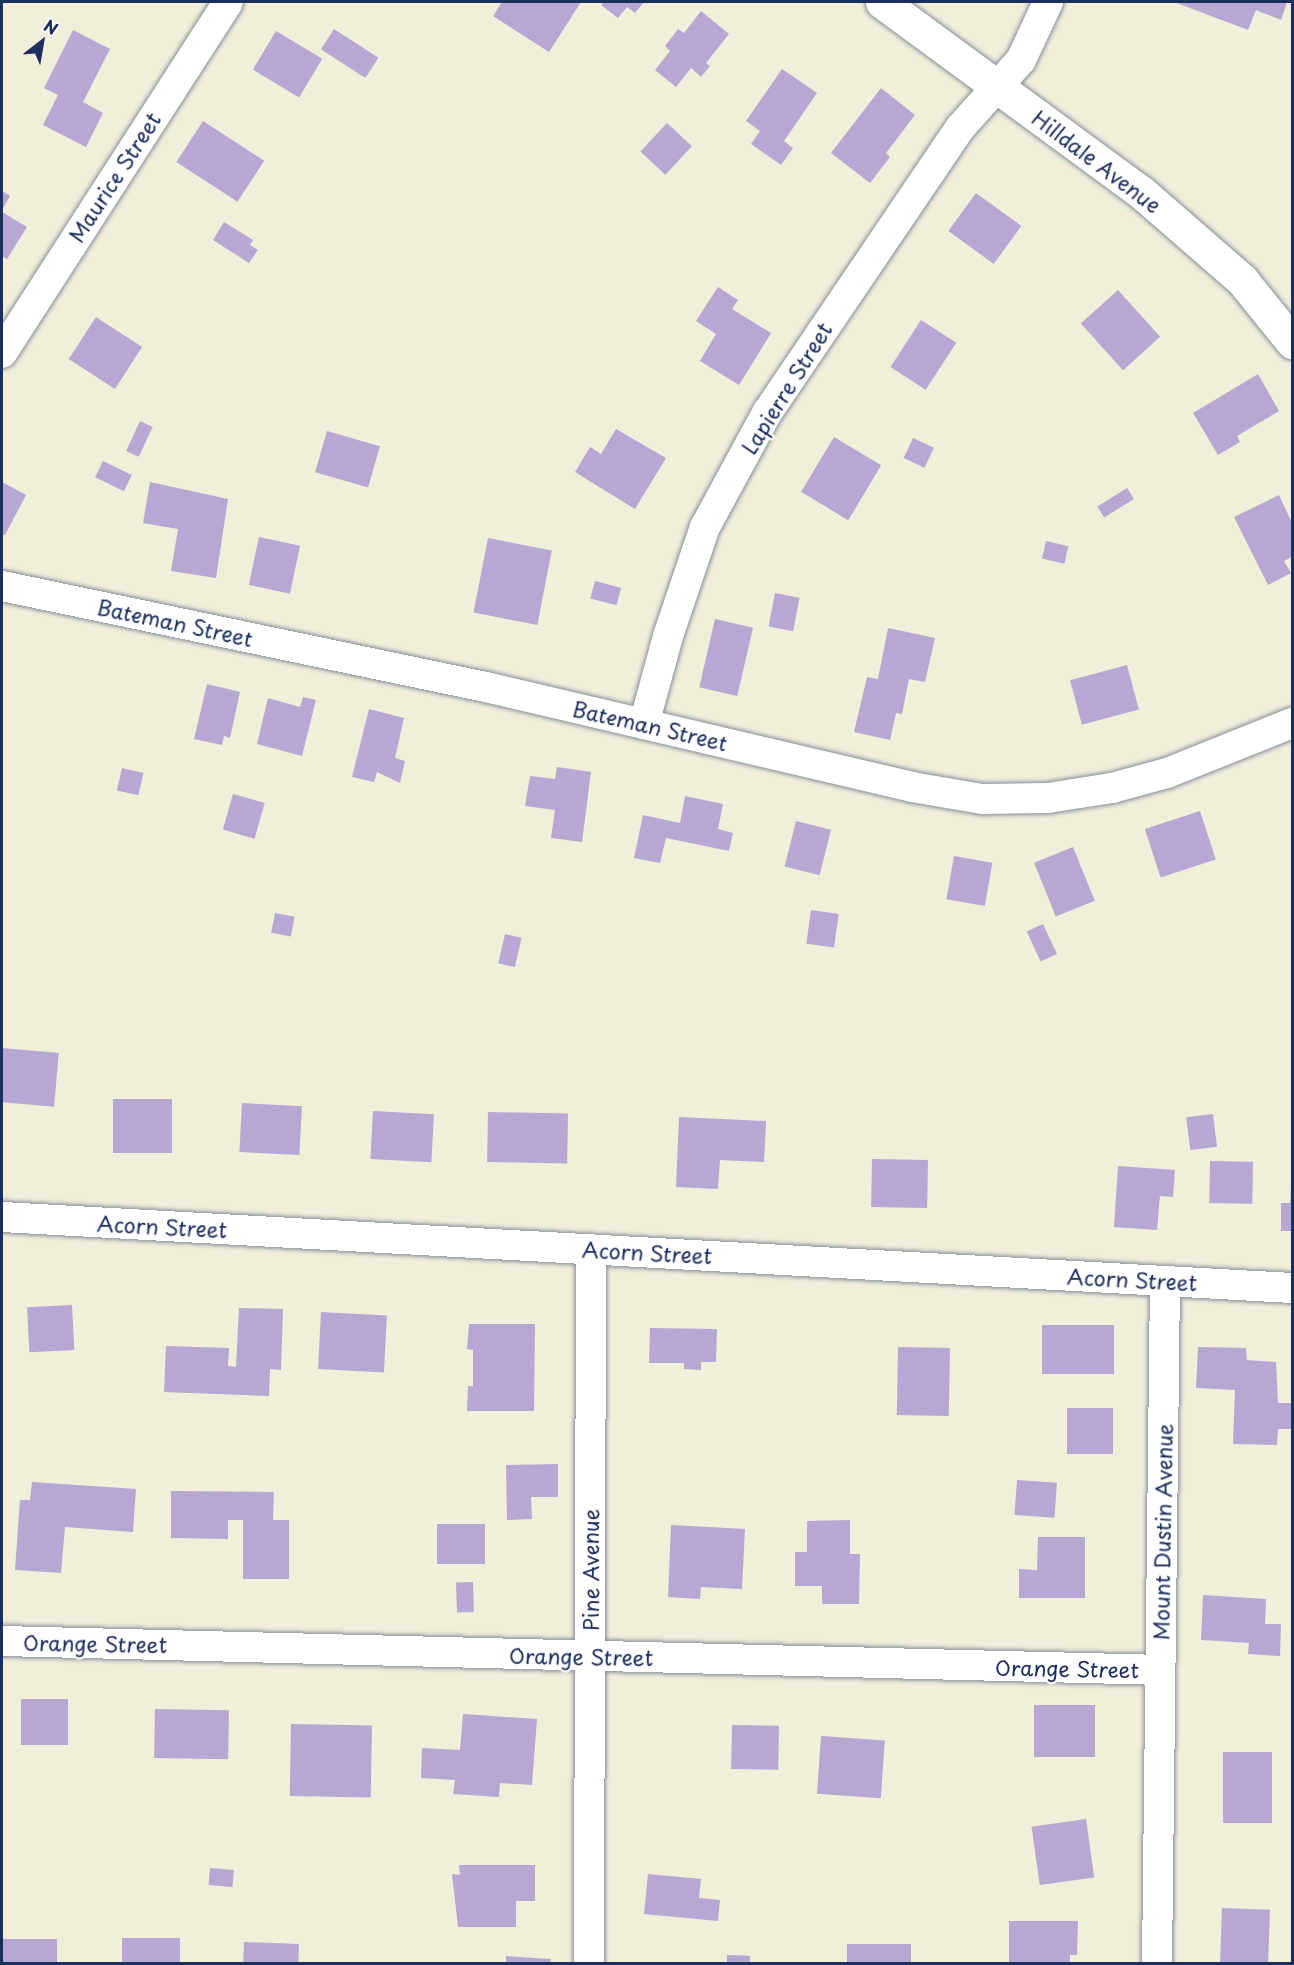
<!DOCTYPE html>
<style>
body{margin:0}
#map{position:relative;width:1294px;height:1965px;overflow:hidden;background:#f1eeda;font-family:"Playpen Sans",sans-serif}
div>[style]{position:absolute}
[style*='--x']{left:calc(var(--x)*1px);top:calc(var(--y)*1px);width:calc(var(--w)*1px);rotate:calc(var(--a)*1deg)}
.building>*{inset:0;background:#b6a8d3;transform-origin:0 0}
.roads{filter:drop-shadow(0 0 2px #868e9c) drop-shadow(0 0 2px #868e9c)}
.minor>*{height:30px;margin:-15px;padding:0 15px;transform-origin:15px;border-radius:15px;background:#fff}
.secondary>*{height:33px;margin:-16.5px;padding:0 16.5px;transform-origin:16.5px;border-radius:16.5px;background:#fff}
span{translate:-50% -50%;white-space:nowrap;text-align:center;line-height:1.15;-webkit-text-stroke:4.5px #fff;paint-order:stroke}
.street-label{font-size:21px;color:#1b2f5e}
.frame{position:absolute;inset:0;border:3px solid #1b2f5e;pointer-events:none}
.north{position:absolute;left:12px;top:12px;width:60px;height:60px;-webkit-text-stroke:4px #fff;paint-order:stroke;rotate:31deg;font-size:16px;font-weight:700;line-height:24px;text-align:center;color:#1b2f5e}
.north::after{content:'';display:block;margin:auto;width:21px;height:27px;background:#1b2f5e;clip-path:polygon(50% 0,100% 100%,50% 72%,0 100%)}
</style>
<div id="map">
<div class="building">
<div style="clip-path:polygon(502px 2px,581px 2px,549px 52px,493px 16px)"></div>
<div style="clip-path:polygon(604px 2px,644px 2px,635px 13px,627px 7px,618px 18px,601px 5px)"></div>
<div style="clip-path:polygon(1174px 2px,1287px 2px,1281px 20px,1256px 10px,1248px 30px)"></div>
<div style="clip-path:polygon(701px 11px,729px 34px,706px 63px,710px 66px,701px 77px,691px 68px,676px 87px,655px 70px,670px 51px,665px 46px,678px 29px,684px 33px)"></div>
<div style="left:334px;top:29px;width:53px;height:24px;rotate:33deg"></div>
<div style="clip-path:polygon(73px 30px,110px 49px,83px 102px,103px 113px,86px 147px,43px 125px,58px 95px,44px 88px)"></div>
<div style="left:276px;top:31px;width:54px;height:45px;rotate:31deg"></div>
<div style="clip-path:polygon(782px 69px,817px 93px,784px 141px,793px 148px,781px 165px,751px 144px,760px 131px,746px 121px)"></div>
<div style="clip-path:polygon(881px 88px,915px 115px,886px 153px,890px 157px,870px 183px,831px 153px)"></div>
<div style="left:203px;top:121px;width:73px;height:49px;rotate:33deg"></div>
<div style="left:667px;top:123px;width:34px;height:39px;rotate:43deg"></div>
<div style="clip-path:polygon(2px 191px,10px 196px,2px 210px)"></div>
<div style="left:976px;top:193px;width:56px;height:47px;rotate:36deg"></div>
<div style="clip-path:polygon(2px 212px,27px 227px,7px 259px,2px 256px)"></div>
<div style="clip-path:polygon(224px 222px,253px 240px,250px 245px,258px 250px,249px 263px,213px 240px)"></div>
<div style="clip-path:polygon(718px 287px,738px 300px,732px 309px,771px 333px,739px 385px,700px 361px,716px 334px,696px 321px)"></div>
<div style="left:1118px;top:290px;width:63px;height:50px;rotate:48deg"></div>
<div style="left:96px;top:317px;width:55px;height:50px;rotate:33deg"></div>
<div style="left:921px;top:320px;width:42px;height:56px;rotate:33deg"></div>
<div style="clip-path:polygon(1258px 374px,1279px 411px,1237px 436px,1240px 442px,1218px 455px,1193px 413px)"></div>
<div style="left:140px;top:421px;width:14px;height:33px;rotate:25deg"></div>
<div style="clip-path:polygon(616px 429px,666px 458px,635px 509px,575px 472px,590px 447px,601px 454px)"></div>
<div style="left:327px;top:431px;width:55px;height:43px;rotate:16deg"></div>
<div style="left:834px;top:437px;width:55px;height:64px;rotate:31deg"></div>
<div style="left:913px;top:438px;width:23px;height:22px;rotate:25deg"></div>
<div style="left:103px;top:461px;width:32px;height:18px;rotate:26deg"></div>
<div style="clip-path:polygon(2px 482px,26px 495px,5px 535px,2px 534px)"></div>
<div style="clip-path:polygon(150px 482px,228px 499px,216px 578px,171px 571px,178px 529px,143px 523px)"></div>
<div style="left:1127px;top:488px;width:13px;height:35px;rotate:58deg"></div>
<div style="clip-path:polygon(1279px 495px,1292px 523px,1292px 557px,1284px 561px,1291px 573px,1268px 585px,1234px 517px)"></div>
<div style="left:259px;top:537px;width:42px;height:49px;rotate:12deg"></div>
<div style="left:488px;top:538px;width:65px;height:76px;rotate:11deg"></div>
<div style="left:1046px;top:541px;width:23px;height:18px;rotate:13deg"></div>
<div style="left:595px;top:581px;width:27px;height:18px;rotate:15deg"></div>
<div style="left:775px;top:593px;width:25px;height:34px;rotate:11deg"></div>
<div style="left:715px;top:619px;width:39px;height:70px;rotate:13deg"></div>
<div style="clip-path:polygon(888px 628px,935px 638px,925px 682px,909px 679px,902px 714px,896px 713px,890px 740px,854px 732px,867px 677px,878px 679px)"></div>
<div style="left:1127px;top:665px;width:46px;height:59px;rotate:75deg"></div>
<div style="clip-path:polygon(207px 684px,240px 692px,230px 738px,224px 736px,222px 745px,194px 739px)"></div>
<div style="clip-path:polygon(303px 697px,316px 700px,302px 756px,257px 744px,268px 698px,300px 707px)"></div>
<div style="clip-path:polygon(369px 709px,404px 718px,395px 758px,405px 761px,400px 783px,377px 772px,374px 782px,352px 777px)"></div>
<div style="clip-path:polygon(557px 767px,591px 772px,582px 842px,551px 838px,555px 810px,525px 806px,530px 776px,555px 779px)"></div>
<div style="left:122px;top:768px;width:22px;height:23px;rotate:13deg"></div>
<div style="left:233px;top:794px;width:33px;height:37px;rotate:16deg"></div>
<div style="clip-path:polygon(685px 796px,723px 804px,718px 829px,733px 833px,729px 851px,666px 838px,660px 863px,634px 858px,643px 815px,680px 823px)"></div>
<div style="left:1200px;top:811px;width:51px;height:58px;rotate:72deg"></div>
<div style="left:796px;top:821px;width:36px;height:47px;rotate:14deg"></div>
<div style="left:1073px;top:847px;width:58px;height:42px;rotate:68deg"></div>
<div style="left:954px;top:856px;width:39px;height:44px;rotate:10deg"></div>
<div style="left:811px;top:910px;width:28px;height:34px;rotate:8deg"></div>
<div style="left:275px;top:913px;width:20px;height:20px;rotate:11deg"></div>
<div style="left:1043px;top:924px;width:33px;height:18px;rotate:65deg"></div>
<div style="left:505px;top:934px;width:17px;height:30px;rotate:13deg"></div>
<div style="left:2px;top:1048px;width:57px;height:54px;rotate:5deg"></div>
<div style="left:113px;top:1099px;width:59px;height:54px"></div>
<div style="left:242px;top:1103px;width:60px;height:49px;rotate:3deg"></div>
<div style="left:373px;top:1111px;width:61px;height:48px;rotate:3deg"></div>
<div style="left:488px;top:1112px;width:80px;height:50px;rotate:1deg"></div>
<div style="left:1213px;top:1114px;width:33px;height:27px;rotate:83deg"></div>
<div style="clip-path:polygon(679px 1117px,766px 1121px,764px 1162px,720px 1160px,718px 1189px,676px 1187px)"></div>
<div style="left:872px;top:1159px;width:56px;height:48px;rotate:1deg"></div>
<div style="left:1210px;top:1161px;width:43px;height:42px;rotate:1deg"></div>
<div style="clip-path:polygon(1118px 1166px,1175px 1170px,1173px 1197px,1160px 1196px,1157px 1230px,1114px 1227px)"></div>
<div style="clip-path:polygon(1290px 1183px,1292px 1231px,1281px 1231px,1281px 1203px,1290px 1203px)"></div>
<div style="left:72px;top:1305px;width:45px;height:45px;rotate:87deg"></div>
<div style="clip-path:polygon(239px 1308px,283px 1309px,281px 1370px,270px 1369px,269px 1396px,164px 1392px,166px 1346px,229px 1348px,228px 1366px,236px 1367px)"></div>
<div style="left:321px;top:1312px;width:66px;height:57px;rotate:3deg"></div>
<div style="clip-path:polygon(469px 1324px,535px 1324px,534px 1411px,467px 1411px,468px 1386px,473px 1386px,473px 1350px,467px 1349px)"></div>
<div style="left:1042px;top:1325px;width:72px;height:49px"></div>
<div style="clip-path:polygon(650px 1328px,717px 1329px,716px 1362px,701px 1362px,701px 1370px,684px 1369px,684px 1363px,649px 1363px)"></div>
<div style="left:898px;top:1347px;width:52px;height:68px;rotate:1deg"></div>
<div style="clip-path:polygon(1198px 1347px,1246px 1348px,1247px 1360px,1276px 1362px,1278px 1403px,1292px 1403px,1291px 1429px,1278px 1429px,1277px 1445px,1233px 1444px,1235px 1390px,1196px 1388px)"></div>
<div style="left:1067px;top:1408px;width:46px;height:46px"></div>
<div style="clip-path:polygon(558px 1464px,558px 1497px,531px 1497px,532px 1519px,507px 1520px,506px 1465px)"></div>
<div style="left:1017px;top:1480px;width:40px;height:35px;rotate:4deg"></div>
<div style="clip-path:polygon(32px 1482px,136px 1489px,133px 1532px,65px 1527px,61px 1573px,15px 1570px,20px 1500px,30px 1500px)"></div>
<div style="clip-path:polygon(171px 1491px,274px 1492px,273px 1520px,289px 1520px,289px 1579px,243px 1579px,243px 1520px,228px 1520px,228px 1539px,171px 1538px)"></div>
<div style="clip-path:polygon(850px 1520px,850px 1554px,860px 1554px,859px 1604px,822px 1604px,822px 1586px,795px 1586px,795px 1552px,807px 1552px,807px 1521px)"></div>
<div style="left:437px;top:1524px;width:48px;height:40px"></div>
<div style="clip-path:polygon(671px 1525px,745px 1529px,742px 1589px,701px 1587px,700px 1599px,668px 1597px)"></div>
<div style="clip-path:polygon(1038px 1537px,1085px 1537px,1085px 1598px,1019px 1598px,1019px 1569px,1037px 1570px)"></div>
<div style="left:473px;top:1582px;width:30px;height:17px;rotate:88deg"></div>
<div style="clip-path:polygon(1203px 1595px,1266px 1599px,1265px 1624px,1281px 1624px,1280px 1656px,1248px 1654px,1249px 1643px,1201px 1640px)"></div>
<div style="left:21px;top:1699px;width:47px;height:46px"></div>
<div style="left:1034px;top:1705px;width:61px;height:52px"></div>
<div style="left:155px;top:1709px;width:74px;height:49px;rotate:1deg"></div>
<div style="clip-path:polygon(463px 1714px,537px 1719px,532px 1785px,500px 1783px,499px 1797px,453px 1794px,455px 1780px,421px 1778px,422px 1748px,460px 1750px)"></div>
<div style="left:291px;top:1724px;width:81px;height:72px;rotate:1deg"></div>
<div style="left:732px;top:1725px;width:47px;height:44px;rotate:1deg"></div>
<div style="left:821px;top:1736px;width:64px;height:58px;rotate:4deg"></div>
<div style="left:1223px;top:1752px;width:49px;height:71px"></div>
<div style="left:1086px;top:1819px;width:59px;height:55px;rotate:82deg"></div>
<div style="clip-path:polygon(459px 1865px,535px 1865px,535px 1901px,516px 1901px,516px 1927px,458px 1927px,452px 1874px,460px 1875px)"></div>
<div style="left:210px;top:1868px;width:24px;height:17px;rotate:5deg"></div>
<div style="clip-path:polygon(648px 1874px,701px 1879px,699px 1898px,720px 1900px,718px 1921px,644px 1914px)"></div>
<div style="left:1222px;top:1908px;width:48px;height:56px;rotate:2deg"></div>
<div style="clip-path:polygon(1009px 1921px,1078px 1921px,1077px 1955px,1070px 1955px,1070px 1964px,1009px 1964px)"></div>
<div style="left:180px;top:1938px;width:26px;height:58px;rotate:90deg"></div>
<div style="left:2px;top:1939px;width:55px;height:25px"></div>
<div style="left:244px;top:1942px;width:55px;height:22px;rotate:2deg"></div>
<div style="left:911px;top:1944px;width:20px;height:64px;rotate:90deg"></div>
<div style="left:727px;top:1955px;width:23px;height:9px;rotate:2deg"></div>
<div style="clip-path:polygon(506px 1956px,551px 1959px,550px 1964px,506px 1964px)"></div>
</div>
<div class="roads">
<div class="minor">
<div style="--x:2;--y:353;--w:417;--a:-57.2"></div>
<div style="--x:2;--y:586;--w:494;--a:11.8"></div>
<div style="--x:486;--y:687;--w:438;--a:13.2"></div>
<div style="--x:912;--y:787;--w:71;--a:9.7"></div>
<div style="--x:982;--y:799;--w:66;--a:-0.9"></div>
<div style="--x:1048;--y:798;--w:65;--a:-8.9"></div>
<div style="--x:1112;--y:788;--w:57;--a:-15.3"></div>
<div style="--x:1167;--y:773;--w:135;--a:-21.8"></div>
<div style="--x:644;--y:724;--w:91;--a:-74.7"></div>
<div style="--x:668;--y:636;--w:115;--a:-71.3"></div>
<div style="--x:705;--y:527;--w:130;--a:-61.5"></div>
<div style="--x:767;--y:413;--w:344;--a:-55.9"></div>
<div style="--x:960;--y:128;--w:91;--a:-48.1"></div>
<div style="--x:1021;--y:60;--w:64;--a:-65"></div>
<div style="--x:2;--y:1217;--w:1292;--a:3.15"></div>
<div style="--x:2;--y:1641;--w:1158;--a:1.43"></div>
<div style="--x:589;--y:1964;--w:715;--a:-89.84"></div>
<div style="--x:1157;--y:1964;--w:683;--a:-89.33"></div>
</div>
<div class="secondary">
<div style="--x:882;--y:2;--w:323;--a:36.3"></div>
<div style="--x:1142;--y:193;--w:133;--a:41"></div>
<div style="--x:1242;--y:280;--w:80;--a:51.1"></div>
</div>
</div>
<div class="street-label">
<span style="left:1097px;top:161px;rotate:37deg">Hilldale Avenue</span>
<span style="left:114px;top:177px;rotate:-57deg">Maurice Street</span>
<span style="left:786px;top:388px;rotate:-58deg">Lapierre Street</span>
<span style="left:175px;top:622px;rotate:12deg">Bateman Street</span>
<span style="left:650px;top:725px;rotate:13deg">Bateman Street</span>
<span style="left:162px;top:1226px;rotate:3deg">Acorn Street</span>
<span style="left:647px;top:1252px;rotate:3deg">Acorn Street</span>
<span style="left:1132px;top:1279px;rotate:3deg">Acorn Street</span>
<span style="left:1162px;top:1532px;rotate:-89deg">Mount Dustin Avenue</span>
<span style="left:590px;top:1570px;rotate:-90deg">Pine Avenue</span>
<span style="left:95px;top:1643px;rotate:1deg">Orange Street</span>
<span style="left:581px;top:1656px;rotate:1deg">Orange Street</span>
<span style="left:1067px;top:1668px;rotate:1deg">Orange Street</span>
</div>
<div class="frame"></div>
<div class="north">N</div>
</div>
